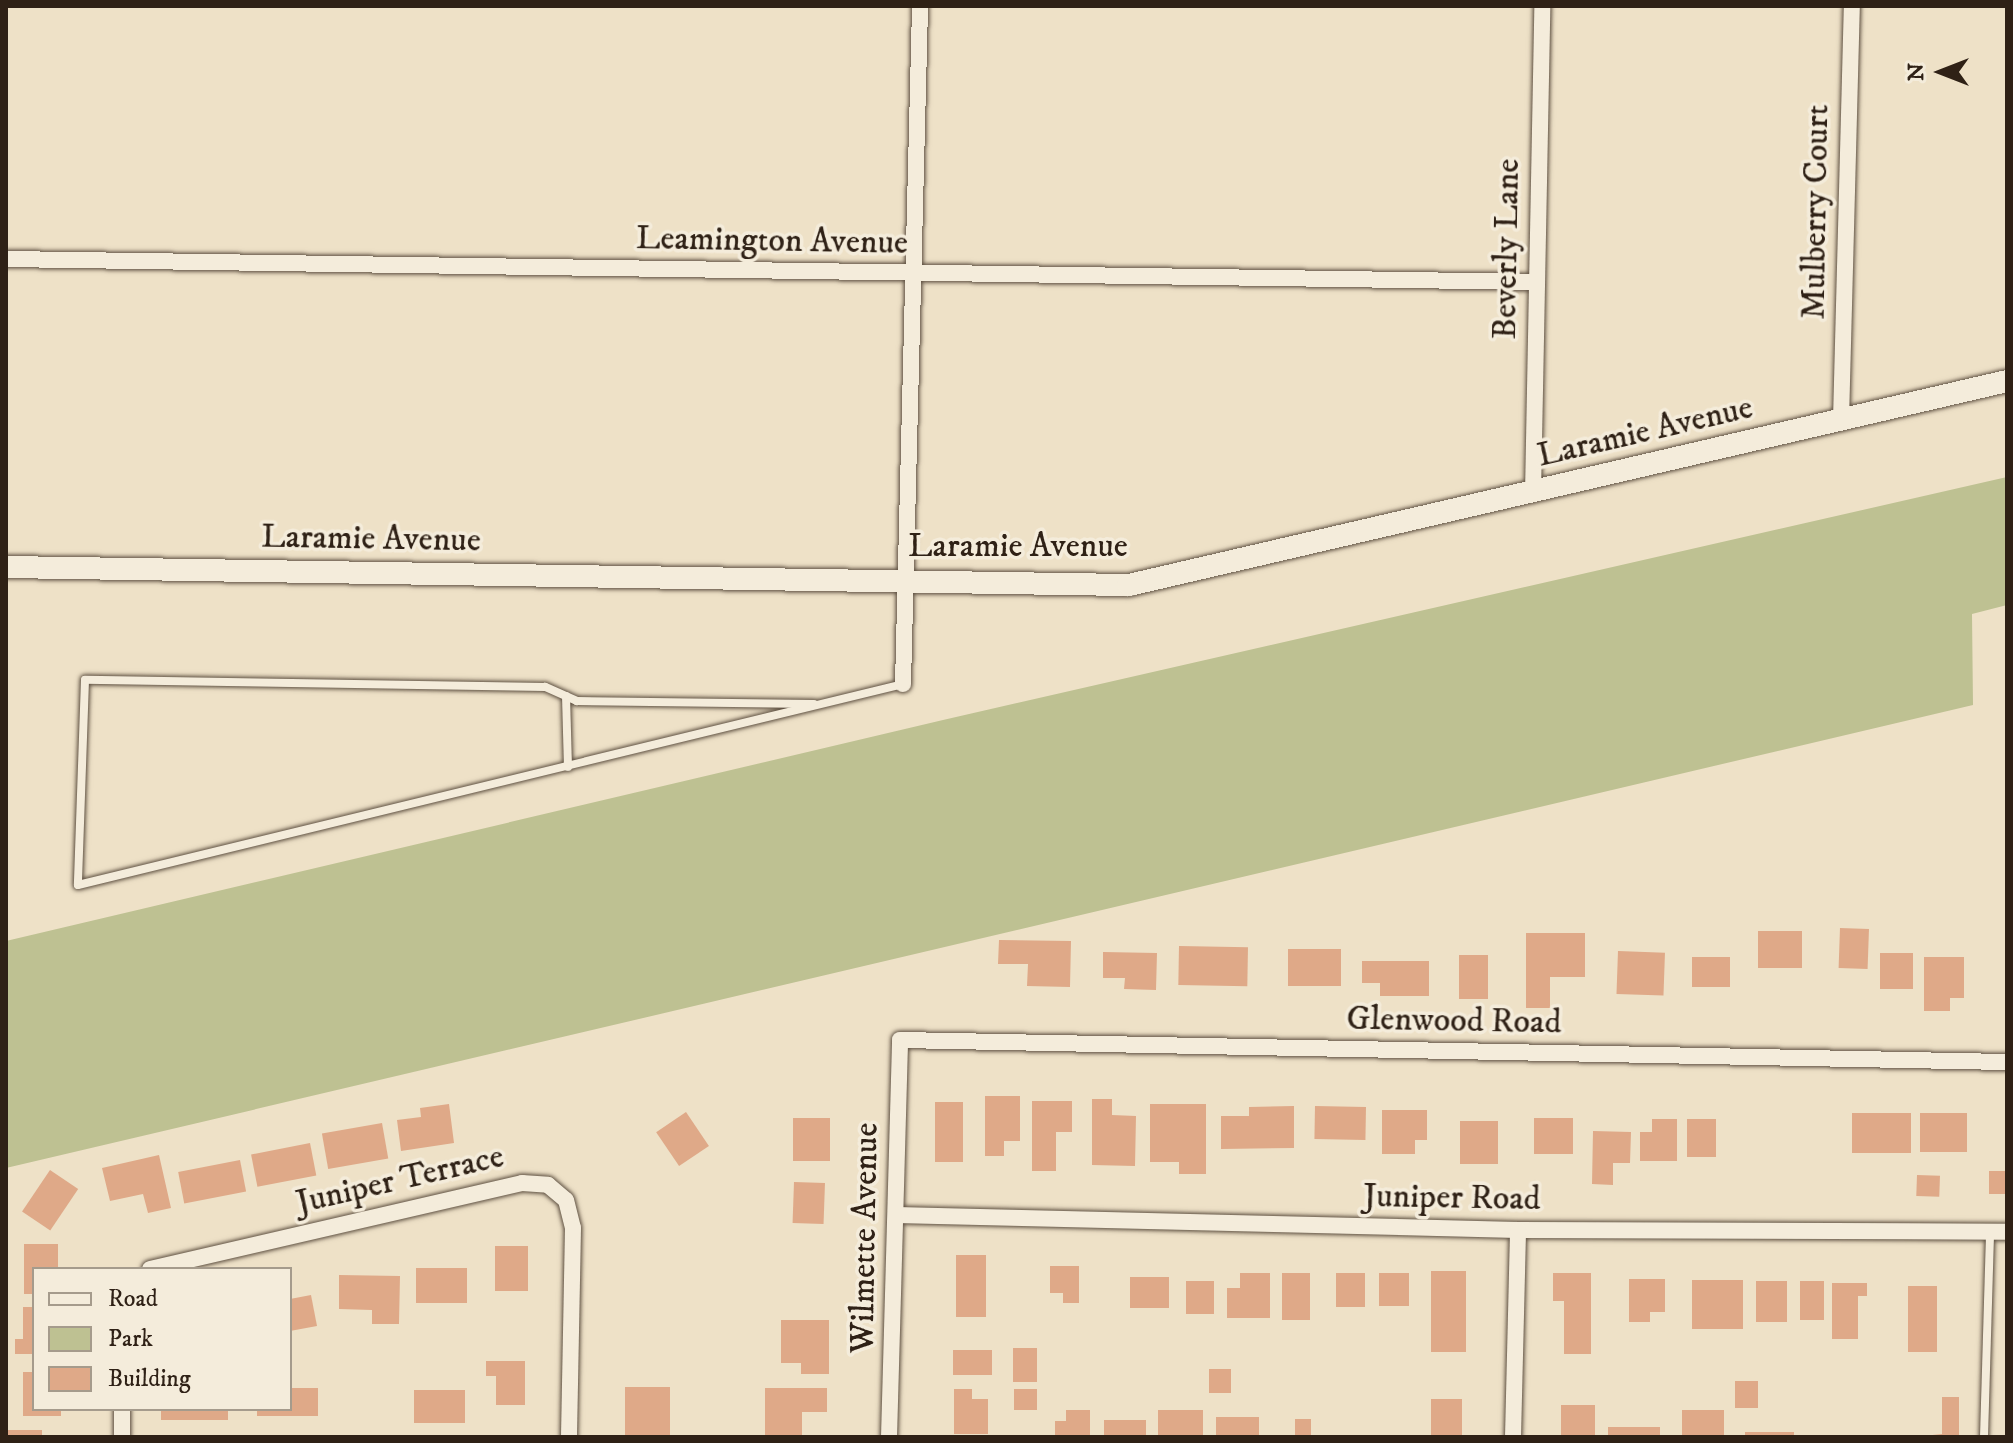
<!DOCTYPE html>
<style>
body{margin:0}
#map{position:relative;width:2013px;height:1443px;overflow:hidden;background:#eee1c7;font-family:"IM FELL DW Pica",serif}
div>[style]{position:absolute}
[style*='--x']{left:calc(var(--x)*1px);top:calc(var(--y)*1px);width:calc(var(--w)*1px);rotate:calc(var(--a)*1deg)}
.green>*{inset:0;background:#bec192}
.building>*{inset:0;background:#dfa988;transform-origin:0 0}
.roads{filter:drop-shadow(0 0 2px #5f5142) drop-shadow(0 0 2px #5f5142)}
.service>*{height:8px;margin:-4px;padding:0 4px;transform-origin:4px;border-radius:4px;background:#f4ecdb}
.minor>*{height:16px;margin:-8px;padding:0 8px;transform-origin:8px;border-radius:8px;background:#f4ecdb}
.tertiary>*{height:22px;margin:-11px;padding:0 11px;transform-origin:11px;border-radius:11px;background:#f4ecdb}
span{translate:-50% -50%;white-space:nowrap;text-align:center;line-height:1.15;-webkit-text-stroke:7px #f4ecdb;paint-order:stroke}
.street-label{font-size:34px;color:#2f2116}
.frame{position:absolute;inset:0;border:8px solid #2f2116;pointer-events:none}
.legend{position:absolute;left:32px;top:1267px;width:260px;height:144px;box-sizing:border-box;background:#f4ecdb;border:2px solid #a59b8c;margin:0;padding:10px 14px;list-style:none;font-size:24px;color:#2f2116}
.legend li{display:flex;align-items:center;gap:16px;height:40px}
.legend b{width:40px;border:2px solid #a59b8c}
.north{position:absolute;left:1901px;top:32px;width:80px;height:80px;-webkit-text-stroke:6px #f4ecdb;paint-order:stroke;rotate:270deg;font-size:22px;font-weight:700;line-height:32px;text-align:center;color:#2f2116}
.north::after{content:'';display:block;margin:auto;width:28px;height:36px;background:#2f2116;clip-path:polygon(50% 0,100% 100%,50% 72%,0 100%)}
</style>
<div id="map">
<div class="green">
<div style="clip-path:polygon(2007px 477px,2007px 605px,1972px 614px,1973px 705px,6px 1168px,6px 941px,943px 720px)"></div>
</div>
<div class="building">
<div style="left:1840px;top:928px;width:29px;height:40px;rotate:2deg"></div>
<div style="left:1758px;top:931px;width:44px;height:37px"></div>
<div style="clip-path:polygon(1526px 933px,1585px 933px,1585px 977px,1550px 977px,1550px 1008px,1526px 1008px)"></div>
<div style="clip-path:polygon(999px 940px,1071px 941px,1070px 987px,1027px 986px,1028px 964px,998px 964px)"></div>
<div style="left:1179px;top:946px;width:69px;height:39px;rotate:1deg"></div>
<div style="left:1341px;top:949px;width:37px;height:53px;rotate:90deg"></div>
<div style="left:1618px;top:951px;width:47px;height:43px;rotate:2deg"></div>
<div style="clip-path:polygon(1103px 952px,1157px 953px,1156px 990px,1124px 989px,1125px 978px,1103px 978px)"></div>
<div style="left:1880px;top:953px;width:33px;height:36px"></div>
<div style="left:1459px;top:955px;width:29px;height:44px"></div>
<div style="left:1692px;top:957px;width:38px;height:30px"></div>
<div style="clip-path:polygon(1924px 957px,1964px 957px,1964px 998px,1950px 998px,1950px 1011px,1924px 1011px)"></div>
<div style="clip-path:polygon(1362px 961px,1429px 961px,1429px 996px,1380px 996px,1380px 983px,1362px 983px)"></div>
<div style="clip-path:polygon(985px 1096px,1020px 1096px,1020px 1141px,1004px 1141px,1004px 1156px,985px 1156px)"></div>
<div style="clip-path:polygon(1092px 1099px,1112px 1099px,1112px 1115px,1136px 1116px,1135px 1166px,1092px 1165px)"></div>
<div style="clip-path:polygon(1032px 1101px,1072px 1101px,1072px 1132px,1056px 1132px,1056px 1171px,1032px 1171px)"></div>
<div style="left:935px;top:1102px;width:28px;height:60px"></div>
<div style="clip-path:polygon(449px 1104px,454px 1143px,401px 1151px,397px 1120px,421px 1117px,420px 1108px)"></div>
<div style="clip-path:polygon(1150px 1104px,1206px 1104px,1206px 1174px,1179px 1174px,1179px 1162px,1150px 1162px)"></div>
<div style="clip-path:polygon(1294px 1106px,1294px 1148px,1221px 1149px,1221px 1116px,1249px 1116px,1249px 1107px)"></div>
<div style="left:1315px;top:1106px;width:51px;height:33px;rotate:1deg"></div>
<div style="clip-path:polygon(1382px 1110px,1427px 1110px,1427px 1140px,1415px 1140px,1415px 1154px,1382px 1154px)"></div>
<div style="left:686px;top:1112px;width:41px;height:36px;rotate:56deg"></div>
<div style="left:1852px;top:1113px;width:59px;height:40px"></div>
<div style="left:1920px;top:1113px;width:47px;height:39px"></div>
<div style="left:793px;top:1118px;width:37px;height:43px"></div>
<div style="left:1534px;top:1118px;width:39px;height:36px"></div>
<div style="clip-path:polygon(1652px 1119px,1677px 1119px,1677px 1161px,1640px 1161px,1640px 1132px,1652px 1132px)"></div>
<div style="left:1687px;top:1119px;width:29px;height:38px"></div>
<div style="left:1460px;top:1121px;width:38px;height:43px"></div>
<div style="left:382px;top:1123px;width:36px;height:61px;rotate:80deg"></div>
<div style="clip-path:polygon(1593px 1131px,1631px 1132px,1630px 1163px,1613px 1163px,1613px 1185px,1592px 1184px)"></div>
<div style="left:310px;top:1143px;width:33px;height:60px;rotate:79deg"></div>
<div style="clip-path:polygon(159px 1155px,171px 1208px,148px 1213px,143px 1194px,110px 1201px,102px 1168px)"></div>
<div style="left:240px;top:1160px;width:32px;height:63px;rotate:79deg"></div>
<div style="left:50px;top:1170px;width:34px;height:50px;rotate:34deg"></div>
<div style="left:1989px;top:1171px;width:18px;height:23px"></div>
<div style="left:1917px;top:1175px;width:23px;height:21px;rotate:2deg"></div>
<div style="left:794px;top:1182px;width:31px;height:41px;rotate:2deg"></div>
<div style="clip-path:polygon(24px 1244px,58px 1244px,58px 1269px,34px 1269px,34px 1294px,24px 1294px)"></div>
<div style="left:495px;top:1246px;width:33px;height:45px"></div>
<div style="left:956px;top:1255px;width:30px;height:62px"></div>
<div style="clip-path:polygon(1050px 1266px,1079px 1266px,1079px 1303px,1063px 1303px,1063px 1293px,1050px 1293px)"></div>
<div style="left:416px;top:1268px;width:51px;height:35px"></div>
<div style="left:1431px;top:1271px;width:35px;height:81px"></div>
<div style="clip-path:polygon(1240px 1273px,1270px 1273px,1270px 1318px,1227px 1318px,1227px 1288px,1240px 1288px)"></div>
<div style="left:1282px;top:1273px;width:28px;height:47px"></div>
<div style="left:1336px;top:1273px;width:29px;height:34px"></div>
<div style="left:1379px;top:1273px;width:30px;height:33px"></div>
<div style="clip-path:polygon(1553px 1273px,1591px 1273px,1591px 1354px,1564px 1354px,1564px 1301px,1553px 1301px)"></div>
<div style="clip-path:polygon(339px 1275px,400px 1276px,399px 1324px,372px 1324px,372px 1310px,339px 1309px)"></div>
<div style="left:1130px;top:1277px;width:39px;height:31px"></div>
<div style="clip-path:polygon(1629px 1279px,1665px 1279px,1665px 1312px,1650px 1312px,1650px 1322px,1629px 1322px)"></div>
<div style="left:1692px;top:1280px;width:51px;height:49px"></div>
<div style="left:1186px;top:1281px;width:28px;height:33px"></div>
<div style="left:1756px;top:1281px;width:31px;height:41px"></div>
<div style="left:1800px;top:1281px;width:24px;height:39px"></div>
<div style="clip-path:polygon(1832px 1283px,1867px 1283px,1867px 1296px,1858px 1296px,1858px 1339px,1832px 1339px)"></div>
<div style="left:1908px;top:1286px;width:29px;height:66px"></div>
<div style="clip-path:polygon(311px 1295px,317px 1326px,290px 1331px,290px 1299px)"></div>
<div style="clip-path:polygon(23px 1307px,34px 1307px,34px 1354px,15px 1354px,15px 1339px,23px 1339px)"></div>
<div style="clip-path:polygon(781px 1320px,829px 1320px,829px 1374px,801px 1374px,801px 1363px,781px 1363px)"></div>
<div style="left:1013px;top:1348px;width:24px;height:34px"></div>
<div style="left:953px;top:1350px;width:39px;height:25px"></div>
<div style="clip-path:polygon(486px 1361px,525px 1361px,525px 1405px,496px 1405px,496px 1376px,486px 1376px)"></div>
<div style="left:1209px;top:1369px;width:22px;height:24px"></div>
<div style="clip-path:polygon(23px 1372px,34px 1372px,34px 1409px,61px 1409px,61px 1416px,23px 1416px)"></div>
<div style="left:1735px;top:1381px;width:23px;height:27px"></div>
<div style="left:625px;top:1387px;width:45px;height:50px"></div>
<div style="clip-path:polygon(290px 1388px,318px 1388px,318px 1416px,257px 1416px,257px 1409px,290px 1409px)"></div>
<div style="clip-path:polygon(765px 1388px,827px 1388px,827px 1412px,802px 1412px,802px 1437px,765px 1437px)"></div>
<div style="clip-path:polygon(954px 1389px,972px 1389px,972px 1399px,988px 1399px,988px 1434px,954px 1434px)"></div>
<div style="left:1014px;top:1389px;width:23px;height:21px"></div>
<div style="left:414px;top:1390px;width:51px;height:33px"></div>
<div style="clip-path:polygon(1942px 1397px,1959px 1397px,1959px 1437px,1913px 1437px,1942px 1434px)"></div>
<div style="left:1431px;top:1399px;width:31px;height:38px"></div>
<div style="left:1561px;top:1405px;width:34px;height:32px"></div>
<div style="left:161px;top:1409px;width:67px;height:11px"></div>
<div style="clip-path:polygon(1066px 1410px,1090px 1410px,1090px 1437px,1055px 1437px,1055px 1421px,1066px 1421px)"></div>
<div style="left:1158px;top:1410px;width:45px;height:27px"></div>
<div style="left:1682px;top:1410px;width:42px;height:27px"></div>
<div style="left:1216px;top:1417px;width:43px;height:20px"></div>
<div style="left:1295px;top:1419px;width:16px;height:18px"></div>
<div style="left:1104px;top:1420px;width:42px;height:17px"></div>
<div style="left:1608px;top:1427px;width:52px;height:10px"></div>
<div style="left:6px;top:1430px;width:36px;height:7px"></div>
<div style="left:1745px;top:1432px;width:49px;height:5px"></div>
</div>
<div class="roads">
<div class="service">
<div style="--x:566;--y:696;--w:71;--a:88.4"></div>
<div style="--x:814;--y:704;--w:237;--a:-179.3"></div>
<div style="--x:577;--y:701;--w:35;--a:-156"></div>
<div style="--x:545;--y:687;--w:460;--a:-179.1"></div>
<div style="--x:85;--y:680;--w:205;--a:92"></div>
<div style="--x:78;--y:885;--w:849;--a:-13.69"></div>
<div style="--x:1984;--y:1437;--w:205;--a:-88.3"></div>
</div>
<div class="minor">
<div style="--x:6;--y:259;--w:1530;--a:0.86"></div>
<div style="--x:1841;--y:420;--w:414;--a:-88.5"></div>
<div style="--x:1533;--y:494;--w:488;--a:-88.9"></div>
<div style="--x:903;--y:684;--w:678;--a:-88.56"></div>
<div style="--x:896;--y:1215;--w:622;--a:1.38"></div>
<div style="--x:1518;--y:1230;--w:489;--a:0.2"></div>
<div style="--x:150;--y:1269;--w:382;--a:-13"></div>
<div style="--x:522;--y:1183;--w:26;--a:4"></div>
<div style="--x:548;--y:1185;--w:23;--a:40"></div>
<div style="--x:566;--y:1200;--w:29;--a:76"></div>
<div style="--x:573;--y:1228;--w:209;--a:91.1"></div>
<div style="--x:122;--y:1409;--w:28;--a:90"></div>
<div style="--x:889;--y:1437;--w:397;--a:-88.4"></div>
<div style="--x:900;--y:1040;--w:1107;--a:1.14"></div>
<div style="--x:1513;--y:1437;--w:207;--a:-88.6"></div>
</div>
<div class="tertiary">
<div style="--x:6;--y:567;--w:1123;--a:0.92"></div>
<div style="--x:1129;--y:585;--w:901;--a:-13.08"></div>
</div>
</div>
<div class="street-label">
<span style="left:1816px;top:212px;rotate:-89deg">Mulberry Court</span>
<span style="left:772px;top:241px;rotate:1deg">Leamington Avenue</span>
<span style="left:1507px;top:249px;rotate:-89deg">Beverly Lane</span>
<span style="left:1645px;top:432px;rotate:-13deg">Laramie Avenue</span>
<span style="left:371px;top:539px;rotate:1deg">Laramie Avenue</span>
<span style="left:1018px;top:547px">Laramie Avenue</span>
<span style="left:1454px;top:1021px;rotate:1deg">Glenwood Road</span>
<span style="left:400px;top:1180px;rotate:-13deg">Juniper Terrace</span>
<span style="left:1452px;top:1198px;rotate:1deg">Juniper Road</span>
<span style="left:865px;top:1238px;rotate:-89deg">Wilmette Avenue</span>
</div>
<div class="frame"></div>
<ul class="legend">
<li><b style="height:10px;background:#f4ecdb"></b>Road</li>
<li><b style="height:22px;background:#bec192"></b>Park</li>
<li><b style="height:22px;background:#dfa988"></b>Building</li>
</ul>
<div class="north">N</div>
</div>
